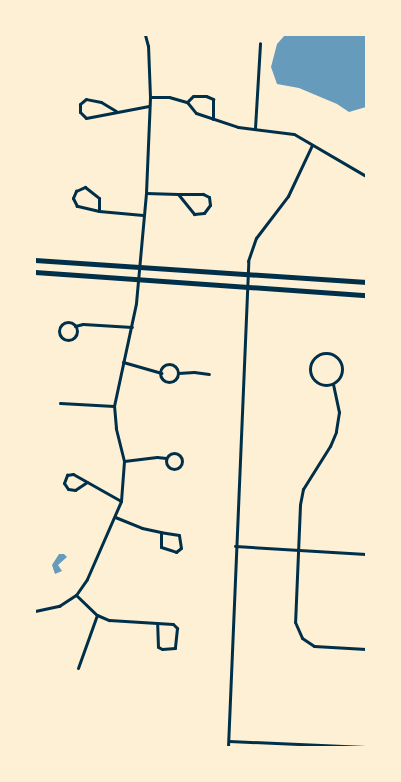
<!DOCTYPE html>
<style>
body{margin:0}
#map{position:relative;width:401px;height:782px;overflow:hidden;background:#fdf0d5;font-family:Lora,serif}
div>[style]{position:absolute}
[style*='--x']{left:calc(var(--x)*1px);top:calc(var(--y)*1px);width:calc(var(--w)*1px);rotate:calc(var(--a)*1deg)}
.water>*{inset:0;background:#669bbc}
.minor>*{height:3px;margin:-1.5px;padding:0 1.5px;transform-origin:1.5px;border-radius:1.5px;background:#003049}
.minor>.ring{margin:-1.5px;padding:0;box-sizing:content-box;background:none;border:3px solid #003049;border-radius:50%}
.secondary>*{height:4.5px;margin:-2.25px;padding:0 2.25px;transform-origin:2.25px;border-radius:2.25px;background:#003049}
span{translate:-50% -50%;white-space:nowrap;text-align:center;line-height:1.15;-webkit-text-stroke:5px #fdf0d5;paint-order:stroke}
.frame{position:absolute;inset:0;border:36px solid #fdf0d5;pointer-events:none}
</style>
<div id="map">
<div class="water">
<div style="clip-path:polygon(285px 35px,366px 35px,366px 107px,349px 112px,337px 104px,299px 88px,277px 84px,271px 67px,277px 44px)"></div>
<div style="clip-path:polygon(59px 554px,64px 554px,67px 557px,58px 565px,62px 571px,55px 574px,52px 565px)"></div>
</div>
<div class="minor">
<div style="--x:150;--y:97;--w:19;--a:0"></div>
<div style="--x:169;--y:97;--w:19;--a:16"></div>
<div style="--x:187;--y:102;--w:14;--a:51"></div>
<div style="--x:196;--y:113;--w:44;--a:18.4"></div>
<div style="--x:238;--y:127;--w:56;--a:7.1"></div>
<div style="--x:294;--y:134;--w:83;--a:30.3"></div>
<div style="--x:187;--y:102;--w:8;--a:-45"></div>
<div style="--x:193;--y:96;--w:13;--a:0"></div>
<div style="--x:206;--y:96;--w:8;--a:23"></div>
<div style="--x:213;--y:99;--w:20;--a:90"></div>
<div style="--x:116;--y:111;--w:17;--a:-149"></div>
<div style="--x:101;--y:102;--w:15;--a:-169"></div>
<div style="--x:86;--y:99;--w:8;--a:140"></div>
<div style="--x:80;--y:104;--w:8;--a:90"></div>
<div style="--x:80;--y:112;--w:8;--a:45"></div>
<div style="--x:86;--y:118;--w:64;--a:-10.8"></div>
<div style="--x:255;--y:128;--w:85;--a:-86.6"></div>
<div style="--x:146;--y:193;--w:32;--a:2"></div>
<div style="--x:178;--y:194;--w:26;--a:51"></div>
<div style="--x:194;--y:214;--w:10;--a:-6"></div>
<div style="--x:204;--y:213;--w:10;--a:-53"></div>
<div style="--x:210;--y:205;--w:8;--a:-97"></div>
<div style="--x:209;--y:197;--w:7;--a:-153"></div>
<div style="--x:203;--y:194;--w:25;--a:180"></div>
<div style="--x:366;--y:203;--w:9;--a:90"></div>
<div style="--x:99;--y:211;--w:23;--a:-167"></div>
<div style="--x:77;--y:206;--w:9;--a:-117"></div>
<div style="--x:73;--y:198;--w:8;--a:-67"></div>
<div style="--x:76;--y:191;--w:10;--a:-24"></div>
<div style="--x:85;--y:187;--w:18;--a:38"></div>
<div style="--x:99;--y:198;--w:13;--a:90"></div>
<div style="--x:99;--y:211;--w:44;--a:5.2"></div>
<div class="ring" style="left:59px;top:322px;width:15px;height:15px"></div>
<div style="--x:75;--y:326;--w:8;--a:-14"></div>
<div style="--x:83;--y:324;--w:49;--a:3.5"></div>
<div class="ring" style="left:310px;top:353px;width:29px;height:29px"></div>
<div style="--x:123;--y:362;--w:40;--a:16"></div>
<div class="ring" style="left:160px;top:364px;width:15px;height:15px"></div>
<div style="--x:178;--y:373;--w:16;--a:-4"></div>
<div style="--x:194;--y:372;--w:15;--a:8"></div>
<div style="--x:333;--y:384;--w:29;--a:78"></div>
<div style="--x:339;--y:412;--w:20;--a:99"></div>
<div style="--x:336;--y:432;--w:15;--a:113"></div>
<div style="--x:330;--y:446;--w:51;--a:122.1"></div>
<div style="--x:303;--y:489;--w:16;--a:101"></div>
<div style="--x:300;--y:505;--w:117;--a:92.4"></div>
<div style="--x:295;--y:622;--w:17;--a:66"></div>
<div style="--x:302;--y:638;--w:14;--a:34"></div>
<div style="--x:314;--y:646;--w:52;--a:3.3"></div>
<div style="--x:60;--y:403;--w:54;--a:3.2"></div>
<div class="ring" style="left:166px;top:453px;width:13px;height:13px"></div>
<div style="--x:124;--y:461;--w:33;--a:-7"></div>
<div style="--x:157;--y:457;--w:9;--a:6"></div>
<div style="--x:87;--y:482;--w:14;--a:146"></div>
<div style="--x:75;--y:490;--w:7;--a:-172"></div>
<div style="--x:68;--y:489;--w:7;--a:-124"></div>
<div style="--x:64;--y:483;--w:9;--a:-69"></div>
<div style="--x:67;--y:475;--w:6;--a:-9"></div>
<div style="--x:73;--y:474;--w:55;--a:29.4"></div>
<div style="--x:115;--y:517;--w:29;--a:22"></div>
<div style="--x:142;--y:528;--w:19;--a:12"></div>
<div style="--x:161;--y:532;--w:15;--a:90"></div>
<div style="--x:161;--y:547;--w:16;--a:18"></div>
<div style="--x:176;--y:552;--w:6;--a:-39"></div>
<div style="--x:181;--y:548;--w:13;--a:-99"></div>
<div style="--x:179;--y:535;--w:18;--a:-171"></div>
<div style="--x:235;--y:546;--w:131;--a:3.5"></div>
<div style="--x:76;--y:595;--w:29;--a:44"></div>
<div style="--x:97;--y:615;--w:13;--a:23"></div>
<div style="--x:109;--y:620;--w:64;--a:3.6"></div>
<div style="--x:173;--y:624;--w:6;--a:45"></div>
<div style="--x:177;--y:628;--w:20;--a:96"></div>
<div style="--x:175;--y:648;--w:13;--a:176"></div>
<div style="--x:162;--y:649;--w:4;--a:-153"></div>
<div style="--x:158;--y:647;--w:24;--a:-92"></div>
<div style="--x:35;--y:611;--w:25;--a:-12"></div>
<div style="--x:59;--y:606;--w:20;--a:-33"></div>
<div style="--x:76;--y:595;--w:19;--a:-55"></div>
<div style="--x:87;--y:579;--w:85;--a:-66.4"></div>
<div style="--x:121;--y:501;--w:40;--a:-85.7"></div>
<div style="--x:124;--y:461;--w:34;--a:-104"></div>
<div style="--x:116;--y:428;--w:22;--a:-95"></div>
<div style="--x:114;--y:406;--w:105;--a:-77.9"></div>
<div style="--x:136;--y:303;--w:110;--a:-84.8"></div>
<div style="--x:146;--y:193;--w:96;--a:-87.6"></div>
<div style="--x:150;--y:97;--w:51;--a:-92.2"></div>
<div style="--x:148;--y:46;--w:11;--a:-105"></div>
<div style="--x:78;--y:668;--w:56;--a:-70.3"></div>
<div style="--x:229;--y:741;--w:137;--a:2.5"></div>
<div style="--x:228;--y:747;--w:486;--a:-87.6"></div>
<div style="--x:248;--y:261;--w:24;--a:-71"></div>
<div style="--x:256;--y:238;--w:53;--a:-52.7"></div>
<div style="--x:288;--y:196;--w:56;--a:-64.8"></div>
</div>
<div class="secondary">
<div style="--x:35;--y:260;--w:332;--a:3.8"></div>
<div style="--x:35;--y:272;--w:332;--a:4"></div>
</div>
<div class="frame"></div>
</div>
